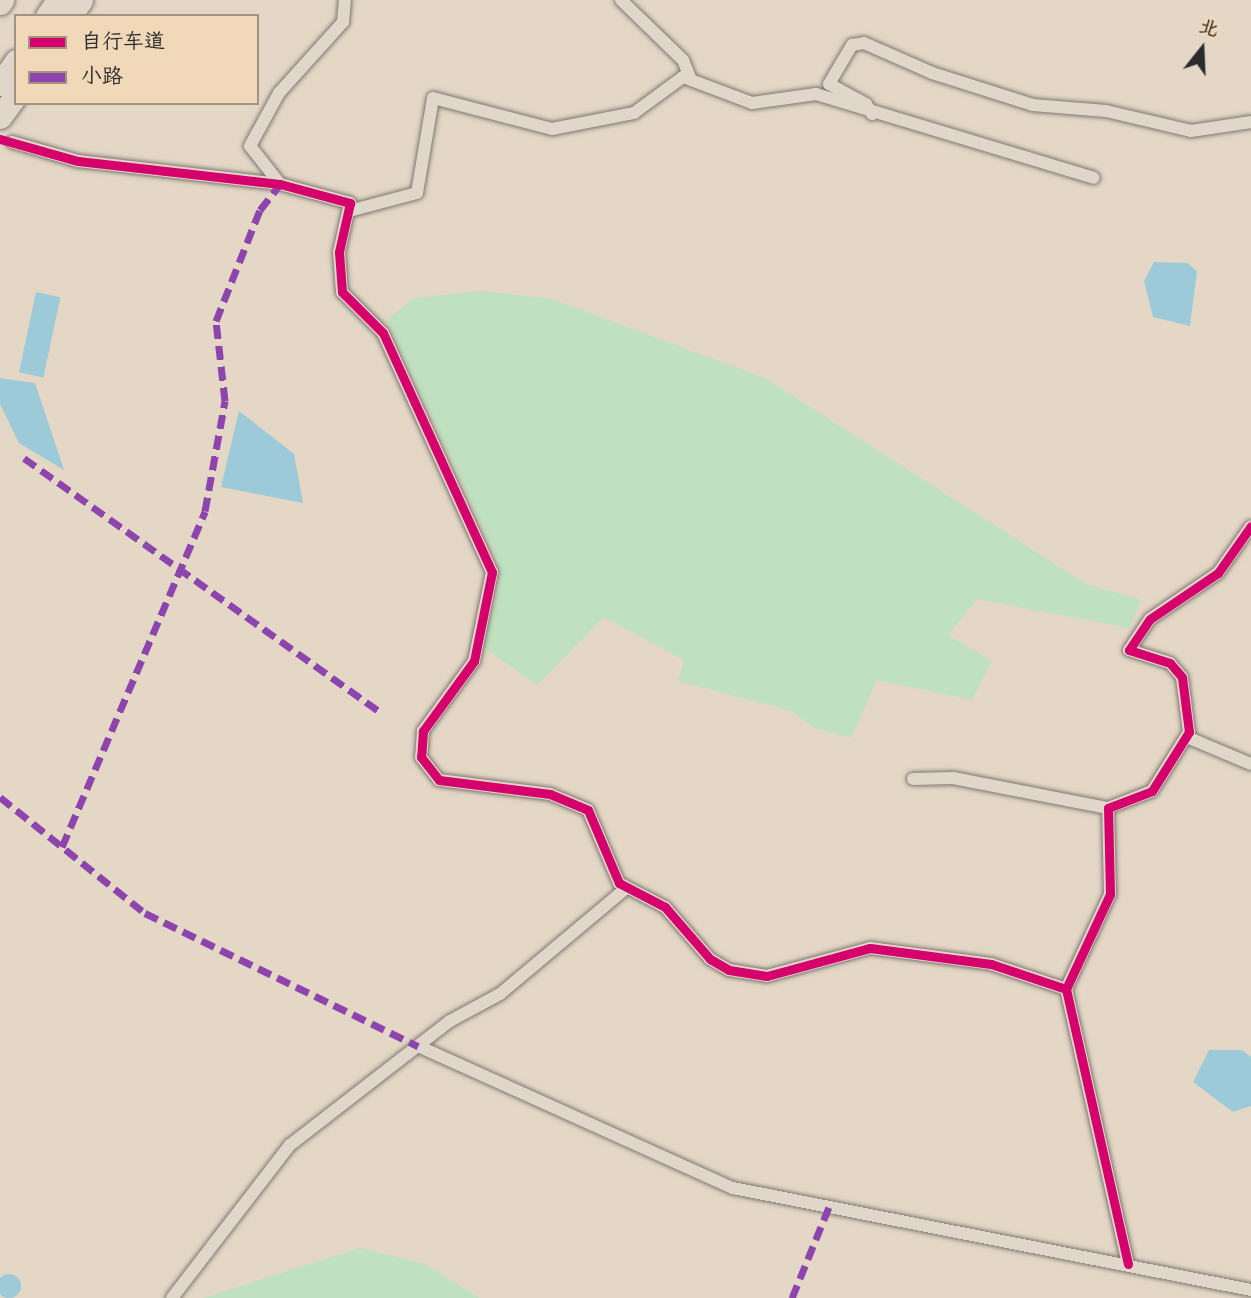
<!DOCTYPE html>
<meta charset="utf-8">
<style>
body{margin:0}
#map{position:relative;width:1251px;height:1298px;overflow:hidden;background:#e4d7c6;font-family:Kalam,"LXGW WenKai TC",sans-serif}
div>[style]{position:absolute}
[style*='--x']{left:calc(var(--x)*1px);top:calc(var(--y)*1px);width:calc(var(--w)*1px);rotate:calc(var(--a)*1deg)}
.green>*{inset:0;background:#bfe1bf}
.water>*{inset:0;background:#9dcad8;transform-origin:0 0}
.round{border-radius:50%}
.roads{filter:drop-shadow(0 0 2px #7e7871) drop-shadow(0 0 2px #7e7871)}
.street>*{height:12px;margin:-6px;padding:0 6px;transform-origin:6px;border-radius:6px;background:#e0d6ca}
.highway>*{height:23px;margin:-11.5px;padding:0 11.5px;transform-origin:11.5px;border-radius:11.5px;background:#e0d6ca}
.quiet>*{height:7px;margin-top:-3.5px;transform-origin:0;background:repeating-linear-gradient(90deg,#8e44ad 0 14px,transparent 0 21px)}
.cycleway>*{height:9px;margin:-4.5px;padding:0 4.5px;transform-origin:4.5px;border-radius:4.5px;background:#d6006c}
span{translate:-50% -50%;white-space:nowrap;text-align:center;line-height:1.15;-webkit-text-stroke:5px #f1d8b9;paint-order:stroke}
.legend{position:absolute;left:14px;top:14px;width:245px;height:91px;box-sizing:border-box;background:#f1d8b9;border:2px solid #a29380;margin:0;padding:9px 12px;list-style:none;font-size:21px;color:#2b2b2b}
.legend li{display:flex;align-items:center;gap:14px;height:35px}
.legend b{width:35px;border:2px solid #a29380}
.north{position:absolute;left:1167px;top:14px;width:70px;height:70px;-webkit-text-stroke:5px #f1d8b9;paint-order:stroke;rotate:18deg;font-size:19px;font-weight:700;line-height:28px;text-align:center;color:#2b2b2b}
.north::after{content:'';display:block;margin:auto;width:24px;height:32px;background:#2b2b2b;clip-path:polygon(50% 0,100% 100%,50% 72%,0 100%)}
</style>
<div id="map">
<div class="green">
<div style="clip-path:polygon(481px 291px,552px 299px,765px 378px,1086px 584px,1141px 600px,1130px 628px,977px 599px,948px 635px,992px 661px,972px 700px,877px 680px,851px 738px,815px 728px,792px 711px,678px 681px,684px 660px,604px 617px,537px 685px,482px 646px,499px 586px,498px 561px,387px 320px,414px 298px)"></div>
<div style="clip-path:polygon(360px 1248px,425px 1264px,480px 1298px,203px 1298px)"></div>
</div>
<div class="water">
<div style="clip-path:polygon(1154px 262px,1187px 263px,1197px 271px,1190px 326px,1153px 317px,1144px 281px)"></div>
<div style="left:36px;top:292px;width:25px;height:82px;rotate:12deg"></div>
<div style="clip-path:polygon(0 378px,35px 383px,64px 470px,19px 443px,0 404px)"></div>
<div style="clip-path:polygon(239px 411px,294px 454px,303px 503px,221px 487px)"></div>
<div style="clip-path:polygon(1209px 1050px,1242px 1050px,1251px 1057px,1251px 1106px,1233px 1112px,1193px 1082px)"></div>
<div class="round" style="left:-3px;top:1274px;width:24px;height:24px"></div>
</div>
<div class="roads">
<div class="street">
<div style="--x:621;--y:0;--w:86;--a:44.1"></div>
<div style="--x:683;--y:60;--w:18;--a:68"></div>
<div style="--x:872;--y:114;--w:12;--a:-121"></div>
<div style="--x:866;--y:104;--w:42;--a:-151.6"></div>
<div style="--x:829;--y:84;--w:45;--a:-59.5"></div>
<div style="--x:852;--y:45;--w:12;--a:-9"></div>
<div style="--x:864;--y:43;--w:74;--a:23.8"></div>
<div style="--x:932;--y:73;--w:106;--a:17.6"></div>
<div style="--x:1033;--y:105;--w:73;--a:4.7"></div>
<div style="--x:1106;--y:111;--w:87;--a:13.2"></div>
<div style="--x:1191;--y:131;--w:61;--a:-8.5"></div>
<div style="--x:12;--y:142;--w:69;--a:16.1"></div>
<div style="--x:78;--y:161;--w:203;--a:6.5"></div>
<div style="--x:280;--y:184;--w:73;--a:15.2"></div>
<div style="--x:350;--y:203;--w:50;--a:102.7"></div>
<div style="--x:339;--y:252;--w:40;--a:85.7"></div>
<div style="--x:342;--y:292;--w:58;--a:45"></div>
<div style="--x:383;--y:333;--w:263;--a:65.5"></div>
<div style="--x:492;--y:572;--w:91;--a:101.4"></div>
<div style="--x:474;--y:661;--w:87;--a:126.1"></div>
<div style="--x:423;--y:731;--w:26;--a:94"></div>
<div style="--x:421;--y:757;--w:29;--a:52"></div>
<div style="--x:439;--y:780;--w:112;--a:7.2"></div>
<div style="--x:550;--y:794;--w:41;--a:22.8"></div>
<div style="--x:588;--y:810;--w:79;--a:67"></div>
<div style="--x:619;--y:883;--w:52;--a:27.6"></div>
<div style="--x:665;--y:907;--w:69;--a:49.1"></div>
<div style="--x:710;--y:959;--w:22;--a:30"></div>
<div style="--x:729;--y:970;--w:38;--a:9"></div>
<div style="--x:767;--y:976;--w:107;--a:-15.2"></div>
<div style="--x:870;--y:948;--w:122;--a:7.5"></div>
<div style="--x:991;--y:964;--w:79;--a:18.4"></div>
<div style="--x:280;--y:184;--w:48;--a:-128.3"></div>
<div style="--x:250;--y:146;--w:60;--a:-61.3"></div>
<div style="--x:279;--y:93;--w:96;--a:-48"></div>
<div style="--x:343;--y:22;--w:22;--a:-85"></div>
<div style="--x:353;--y:210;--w:66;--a:-14.9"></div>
<div style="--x:417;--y:193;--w:96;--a:-80.4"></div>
<div style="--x:433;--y:98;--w:123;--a:14.6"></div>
<div style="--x:552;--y:129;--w:84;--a:-11"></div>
<div style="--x:634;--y:113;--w:61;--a:-36.3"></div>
<div style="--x:683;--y:77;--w:74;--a:20.6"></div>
<div style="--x:752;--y:103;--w:65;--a:-8"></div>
<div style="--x:816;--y:94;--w:290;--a:16.8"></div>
<div style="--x:1187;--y:737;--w:69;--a:22.9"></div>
<div style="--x:913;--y:779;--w:40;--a:-1.4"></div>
<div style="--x:953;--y:778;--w:158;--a:11"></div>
<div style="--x:418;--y:1046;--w:346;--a:24.3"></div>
<div style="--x:733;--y:1188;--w:528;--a:11.14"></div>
<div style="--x:1128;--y:1264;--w:282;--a:-102.7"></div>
<div style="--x:1066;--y:989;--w:105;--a:-65.1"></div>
<div style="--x:1110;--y:894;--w:86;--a:-91.3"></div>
<div style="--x:1108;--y:808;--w:47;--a:-21.1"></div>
<div style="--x:1152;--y:791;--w:70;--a:-57.9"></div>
<div style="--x:1189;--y:732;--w:55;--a:-97.3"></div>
<div style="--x:1182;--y:677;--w:18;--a:-131"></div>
<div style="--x:1170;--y:663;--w:43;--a:-162.4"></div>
<div style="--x:1129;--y:650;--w:37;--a:-56"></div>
<div style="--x:1150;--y:619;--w:82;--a:-34.1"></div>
<div style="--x:1218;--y:573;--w:57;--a:-54.9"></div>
<div style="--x:172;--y:1298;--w:193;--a:-52.4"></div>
<div style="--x:290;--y:1145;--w:202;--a:-37.8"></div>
<div style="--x:450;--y:1021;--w:57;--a:-28.4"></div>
<div style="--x:500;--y:994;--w:163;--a:-40"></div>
</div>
<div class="highway">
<div style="--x:0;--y:3;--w:4;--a:-56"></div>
<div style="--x:47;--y:16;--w:19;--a:-55"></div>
<div style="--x:70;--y:16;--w:19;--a:-55"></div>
<div style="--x:0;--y:84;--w:28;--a:-55"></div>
<div style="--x:0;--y:117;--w:27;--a:-54"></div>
</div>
</div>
<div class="quiet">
<div style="--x:24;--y:458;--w:436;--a:35.5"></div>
<div style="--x:0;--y:797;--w:186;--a:38.7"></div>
<div style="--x:145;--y:913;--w:304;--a:26"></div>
<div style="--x:62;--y:847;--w:365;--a:-66.9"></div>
<div style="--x:205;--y:511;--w:112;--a:-79.7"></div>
<div style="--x:225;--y:401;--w:81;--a:-96.4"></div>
<div style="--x:216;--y:321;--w:119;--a:-68.4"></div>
<div style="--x:260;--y:210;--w:33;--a:-52"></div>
<div style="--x:792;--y:1298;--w:98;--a:-67.9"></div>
</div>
<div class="cycleway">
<div style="--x:0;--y:139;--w:81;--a:15.8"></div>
<div style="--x:78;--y:161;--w:203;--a:6.5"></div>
<div style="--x:280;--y:184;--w:73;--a:15.2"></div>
<div style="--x:350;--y:203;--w:50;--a:102.7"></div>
<div style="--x:339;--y:252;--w:40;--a:85.7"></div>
<div style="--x:342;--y:292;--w:58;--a:45"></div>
<div style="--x:383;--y:333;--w:263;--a:65.5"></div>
<div style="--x:492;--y:572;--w:91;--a:101.4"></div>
<div style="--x:474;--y:661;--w:87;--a:126.1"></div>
<div style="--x:423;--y:731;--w:26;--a:94"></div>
<div style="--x:421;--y:757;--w:29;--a:52"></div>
<div style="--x:439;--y:780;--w:112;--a:7.2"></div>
<div style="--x:550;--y:794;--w:41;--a:22.8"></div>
<div style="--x:588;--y:810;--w:79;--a:67"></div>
<div style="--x:619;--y:883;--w:52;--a:27.6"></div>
<div style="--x:665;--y:907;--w:69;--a:49.1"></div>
<div style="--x:710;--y:959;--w:22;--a:30"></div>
<div style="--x:729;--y:970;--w:38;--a:9"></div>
<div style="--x:767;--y:976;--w:107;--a:-15.2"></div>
<div style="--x:870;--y:948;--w:122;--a:7.5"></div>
<div style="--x:991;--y:964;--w:79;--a:18.4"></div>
<div style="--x:1128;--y:1264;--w:282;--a:-102.7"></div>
<div style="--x:1066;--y:989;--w:105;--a:-65.1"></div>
<div style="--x:1110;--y:894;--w:86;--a:-91.3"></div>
<div style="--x:1108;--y:808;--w:47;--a:-21.1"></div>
<div style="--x:1152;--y:791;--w:70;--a:-57.9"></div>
<div style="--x:1189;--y:732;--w:55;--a:-97.3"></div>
<div style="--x:1182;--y:677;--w:18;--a:-131"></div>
<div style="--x:1170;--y:663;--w:43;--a:-162.4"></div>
<div style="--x:1129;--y:650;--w:37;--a:-56"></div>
<div style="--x:1150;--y:619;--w:82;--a:-34.1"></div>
<div style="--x:1218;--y:573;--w:57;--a:-54.9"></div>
</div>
<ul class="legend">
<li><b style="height:9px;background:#d6006c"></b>自行车道</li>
<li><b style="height:9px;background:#8e44ad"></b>小路</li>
</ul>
<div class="north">北</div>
</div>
